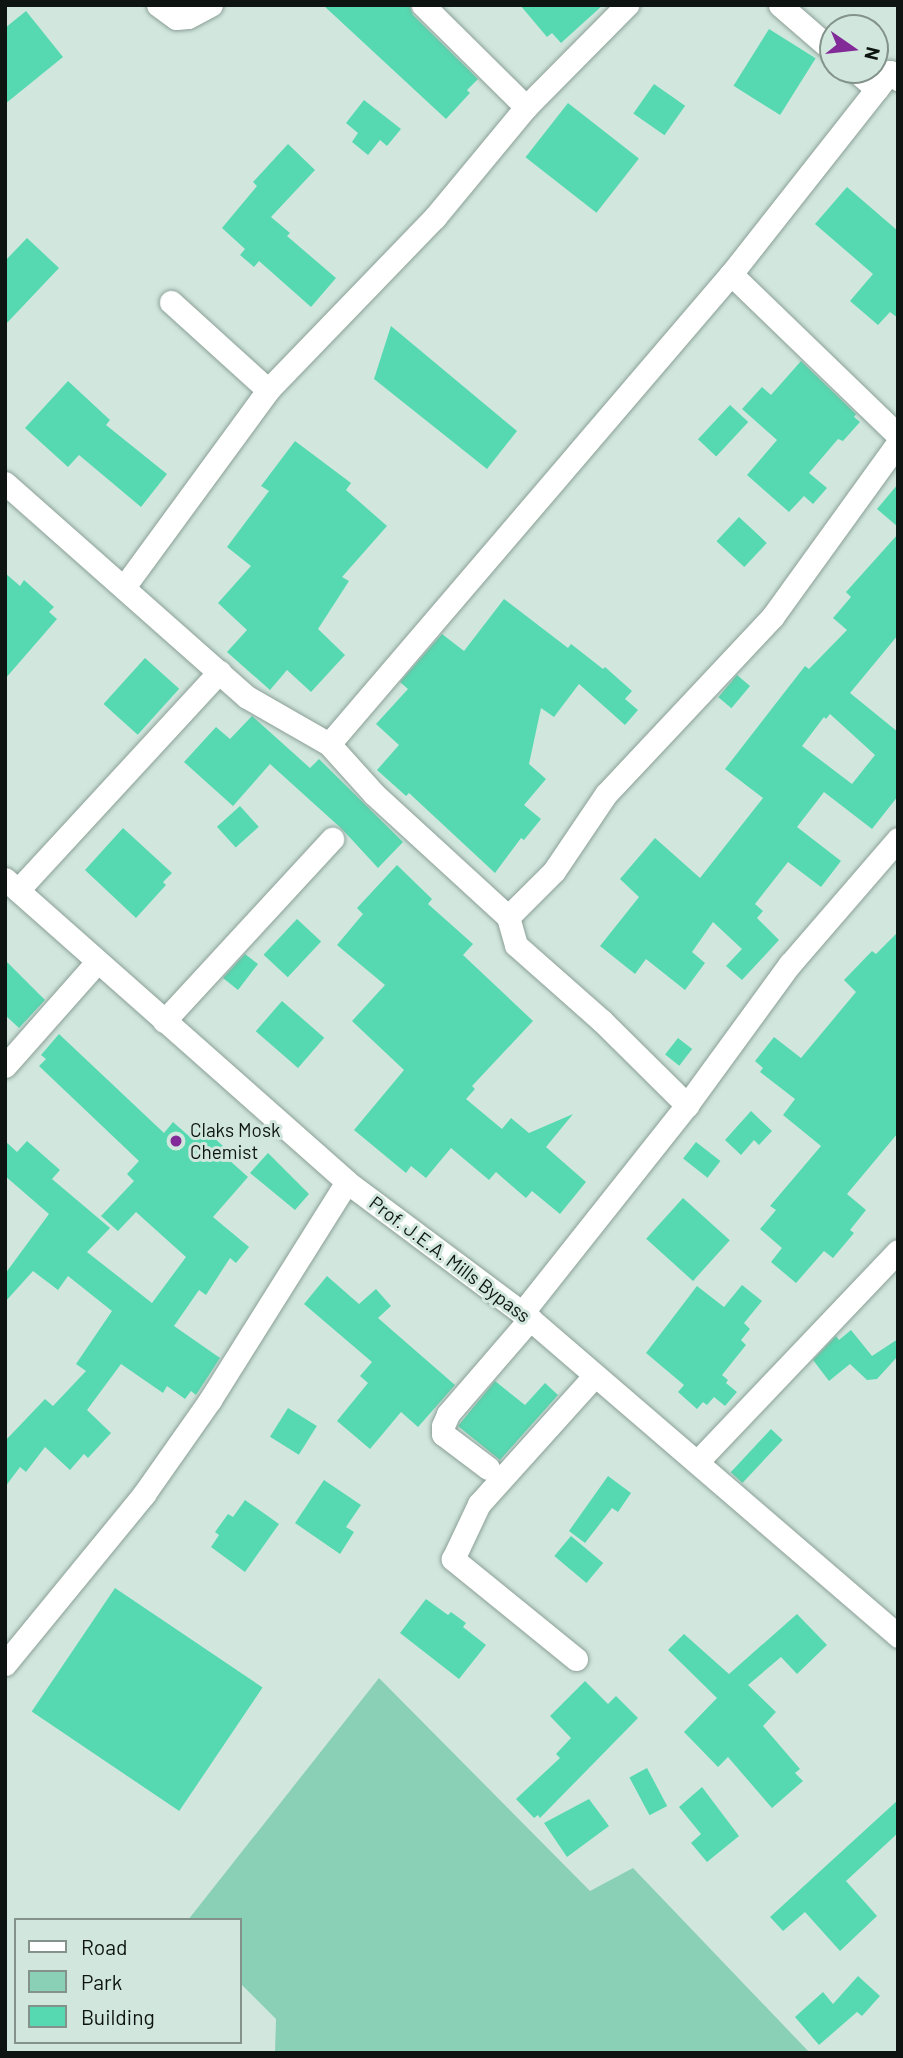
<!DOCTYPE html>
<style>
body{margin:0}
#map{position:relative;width:903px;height:2058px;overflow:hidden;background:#d1e7de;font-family:Barlow,sans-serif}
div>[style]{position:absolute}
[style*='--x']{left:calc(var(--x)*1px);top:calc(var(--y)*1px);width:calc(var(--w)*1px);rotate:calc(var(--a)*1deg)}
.green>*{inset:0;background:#89d0b6}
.building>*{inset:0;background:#56d9b0;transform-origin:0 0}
.roads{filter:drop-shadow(0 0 2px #8b9f97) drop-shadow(0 0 2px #8b9f97)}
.minor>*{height:23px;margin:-11.5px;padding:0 11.5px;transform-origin:11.5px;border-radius:11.5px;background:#fff}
.dots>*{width:19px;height:19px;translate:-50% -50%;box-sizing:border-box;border:4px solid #d1e7de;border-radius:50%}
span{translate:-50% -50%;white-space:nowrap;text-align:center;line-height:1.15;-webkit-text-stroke:6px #d1e7de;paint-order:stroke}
.poi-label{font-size:19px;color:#0d1411}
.left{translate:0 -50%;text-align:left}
.street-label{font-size:19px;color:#0d1411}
.frame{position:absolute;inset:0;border:7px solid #0d1411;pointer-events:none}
.legend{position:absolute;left:14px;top:1918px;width:228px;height:126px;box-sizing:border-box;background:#d1e7de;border:2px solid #83938c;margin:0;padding:9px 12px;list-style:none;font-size:21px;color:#0d1411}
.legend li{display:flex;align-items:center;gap:14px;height:35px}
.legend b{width:35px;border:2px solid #83938c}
.north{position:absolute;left:819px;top:14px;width:70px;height:70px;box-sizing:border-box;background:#d1e7de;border:2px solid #83938c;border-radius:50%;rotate:104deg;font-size:19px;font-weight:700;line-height:28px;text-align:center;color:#0d1411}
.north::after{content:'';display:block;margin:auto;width:24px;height:32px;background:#822a97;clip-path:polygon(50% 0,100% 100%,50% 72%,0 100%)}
</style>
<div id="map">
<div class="green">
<div style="clip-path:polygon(379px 1678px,590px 1891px,633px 1868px,810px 2053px,275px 2053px,276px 2019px,240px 1983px,240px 1920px,188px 1920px)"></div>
</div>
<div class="building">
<div style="clip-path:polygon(323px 5px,409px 5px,413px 15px,478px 79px,467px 90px,470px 93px,446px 119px)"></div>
<div style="clip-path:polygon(520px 5px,603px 5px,561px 43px,552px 33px,547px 37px)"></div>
<div style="clip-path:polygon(26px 11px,63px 57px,5px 104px,5px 28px)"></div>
<div style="left:769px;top:29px;width:55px;height:67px;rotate:32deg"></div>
<div style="left:654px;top:84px;width:38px;height:36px;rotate:35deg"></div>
<div style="clip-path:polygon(364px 100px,401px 129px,387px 146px,380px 140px,368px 155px,352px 142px,358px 133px,346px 123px)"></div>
<div style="left:568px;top:103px;width:90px;height:69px;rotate:38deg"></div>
<div style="clip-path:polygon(288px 144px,315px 170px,271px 217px,290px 233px,287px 236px,336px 278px,311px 307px,259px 261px,254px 267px,240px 255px,245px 249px,222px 228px,257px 186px,253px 182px)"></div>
<div style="clip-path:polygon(847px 187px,898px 231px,898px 318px,890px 312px,878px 325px,850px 301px,873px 274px,815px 224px)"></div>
<div style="clip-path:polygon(27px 238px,59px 268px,5px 325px,5px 261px)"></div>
<div style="clip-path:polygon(391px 326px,517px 431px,487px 469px,374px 379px)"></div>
<div style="clip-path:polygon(801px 361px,856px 414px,854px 417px,860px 422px,843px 441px,838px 439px,809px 473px,827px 488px,813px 504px,804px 496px,789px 512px,747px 475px,777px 440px,742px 409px,762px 387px,771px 395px)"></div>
<div style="clip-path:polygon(68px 381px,110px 420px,106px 425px,167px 474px,141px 507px,79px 455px,68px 467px,25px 428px)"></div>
<div style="left:730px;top:405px;width:25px;height:47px;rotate:43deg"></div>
<div style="clip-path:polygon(295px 441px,351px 483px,346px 490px,387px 526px,342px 577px,349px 581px,318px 629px,345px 655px,311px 692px,287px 670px,270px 690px,227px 652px,247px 630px,218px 603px,251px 566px,227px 547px,269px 491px,261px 486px)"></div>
<div style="clip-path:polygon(898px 484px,898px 527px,877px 509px)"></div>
<div style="left:739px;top:517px;width:38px;height:33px;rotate:43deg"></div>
<div style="clip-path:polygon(evenodd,898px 534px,898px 635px,850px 693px,898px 732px,898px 796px,872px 829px,824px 792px,797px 827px,841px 861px,821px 887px,788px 862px,755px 904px,763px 911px,757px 918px,779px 940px,742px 980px,726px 966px,742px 949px,713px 922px,692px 952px,705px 963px,685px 990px,646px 959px,635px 974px,600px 946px,639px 897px,620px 879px,655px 838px,700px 878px,763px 798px,725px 769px,805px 666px,809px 669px,847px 630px,833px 618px,851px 597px,846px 592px,898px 534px,830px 714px,875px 755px,852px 784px,802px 746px,824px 717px,826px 719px,830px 714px)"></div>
<div style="clip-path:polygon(5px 573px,20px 586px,24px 580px,54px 607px,49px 612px,57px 619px,5px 679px)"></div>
<div style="clip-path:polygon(504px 599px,568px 648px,571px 644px,603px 669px,605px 667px,632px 691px,625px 699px,638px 710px,625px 725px,579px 684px,554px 717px,541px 708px,529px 764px,546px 779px,524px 805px,541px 819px,524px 840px,521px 838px,495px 873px,409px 793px,406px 796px,377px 770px,399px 745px,376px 724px,408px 689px,400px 682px,442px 634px,464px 651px)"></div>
<div style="left:145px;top:658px;width:46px;height:62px;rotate:42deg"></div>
<div style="left:737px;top:675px;width:17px;height:29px;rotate:40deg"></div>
<div style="clip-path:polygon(252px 716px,310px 768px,319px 759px,403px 842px,378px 868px,342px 829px,270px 764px,233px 806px,184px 762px,216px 727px,230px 739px)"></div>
<div style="left:240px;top:806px;width:28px;height:31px;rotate:48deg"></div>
<div style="clip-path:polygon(123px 828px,172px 873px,163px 882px,166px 885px,136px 918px,85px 870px)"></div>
<div style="clip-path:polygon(397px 865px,432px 899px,428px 904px,473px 944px,463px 955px,533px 1021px,472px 1086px,475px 1089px,466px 1099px,502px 1129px,511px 1118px,529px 1133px,573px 1114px,546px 1147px,586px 1182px,560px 1214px,532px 1191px,526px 1198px,496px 1172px,489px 1180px,451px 1148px,426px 1178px,411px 1166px,406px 1173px,354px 1130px,404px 1070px,352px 1021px,385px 985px,337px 945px,363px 914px,357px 908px)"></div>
<div style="left:297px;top:919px;width:33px;height:49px;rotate:43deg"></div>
<div style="clip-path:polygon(898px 932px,898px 1133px,847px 1194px,866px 1210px,850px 1230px,854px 1233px,833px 1258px,824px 1251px,796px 1283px,771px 1262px,782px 1248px,760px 1229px,776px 1210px,770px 1206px,821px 1146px,783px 1115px,795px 1099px,760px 1072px,763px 1068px,755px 1061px,774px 1037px,801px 1058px,856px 992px,844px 980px,872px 951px,876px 954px)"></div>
<div style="clip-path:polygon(245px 954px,258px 964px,238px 990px,223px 978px)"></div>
<div style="clip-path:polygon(5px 960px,45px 1000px,19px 1028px,5px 1015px)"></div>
<div style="left:282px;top:1001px;width:56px;height:40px;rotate:41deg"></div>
<div style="clip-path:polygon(59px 1034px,164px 1133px,173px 1122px,190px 1137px,200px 1125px,223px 1146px,219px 1151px,248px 1177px,213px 1217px,249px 1247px,236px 1263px,230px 1258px,206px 1295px,199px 1290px,174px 1326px,220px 1358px,196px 1395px,191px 1391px,185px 1399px,167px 1386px,163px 1393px,121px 1364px,87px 1410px,111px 1433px,88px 1458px,84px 1454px,70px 1470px,45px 1447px,26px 1472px,20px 1467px,5px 1487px,5px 1441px,45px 1399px,53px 1406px,86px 1371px,76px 1364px,112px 1311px,68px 1276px,58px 1290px,33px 1271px,5px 1302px,5px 1274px,49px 1214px,5px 1176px,5px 1141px,17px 1152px,27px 1141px,60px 1170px,52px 1179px,110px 1228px,87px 1252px,152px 1303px,186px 1257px,136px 1212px,118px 1231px,101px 1216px,134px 1181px,127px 1174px,139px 1161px,39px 1066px,46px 1059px,41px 1055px)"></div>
<div style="left:678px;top:1038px;width:18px;height:21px;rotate:38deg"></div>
<div style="clip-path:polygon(751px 1111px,772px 1131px,759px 1145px,754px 1140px,741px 1155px,725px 1140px)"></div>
<div style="left:696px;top:1142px;width:31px;height:21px;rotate:38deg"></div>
<div style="clip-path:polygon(268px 1153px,309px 1194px,295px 1210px,250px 1173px)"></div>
<div style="left:683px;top:1198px;width:63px;height:55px;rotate:42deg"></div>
<div style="clip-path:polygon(327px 1276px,359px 1304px,376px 1289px,391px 1306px,378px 1318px,455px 1385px,418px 1427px,401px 1412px,370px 1449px,337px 1421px,368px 1383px,360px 1376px,372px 1362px,304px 1304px)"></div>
<div style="clip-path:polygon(742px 1285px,762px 1301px,744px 1323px,750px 1329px,741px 1340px,746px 1345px,722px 1375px,728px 1380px,726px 1383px,737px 1392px,725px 1406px,714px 1397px,707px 1405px,703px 1402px,697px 1409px,678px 1392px,684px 1385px,646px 1353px,697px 1286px,724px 1307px)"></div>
<div style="clip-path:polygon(851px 1330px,872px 1356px,898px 1339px,898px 1356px,877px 1379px,867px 1380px,850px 1364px,829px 1381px,813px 1360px,836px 1336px,839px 1340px)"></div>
<div style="clip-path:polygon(495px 1381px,525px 1405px,545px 1383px,558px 1395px,500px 1460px,458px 1426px)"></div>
<div style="left:288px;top:1408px;width:34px;height:34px;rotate:32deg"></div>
<div style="left:771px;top:1429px;width:16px;height:59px;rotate:43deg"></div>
<div style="clip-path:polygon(608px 1476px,631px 1493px,618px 1512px,612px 1508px,585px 1543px,569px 1531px)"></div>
<div style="clip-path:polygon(324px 1480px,361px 1505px,346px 1527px,354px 1532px,340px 1554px,295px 1523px)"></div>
<div style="clip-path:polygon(245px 1500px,279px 1524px,245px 1572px,211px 1547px,219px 1535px,215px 1532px,228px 1514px,233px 1517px)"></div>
<div style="left:571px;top:1536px;width:42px;height:26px;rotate:40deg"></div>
<div style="left:115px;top:1588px;width:178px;height:149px;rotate:34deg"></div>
<div style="clip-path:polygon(426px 1599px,448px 1615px,451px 1612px,466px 1623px,463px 1627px,486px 1645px,459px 1679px,400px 1633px)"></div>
<div style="clip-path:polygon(797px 1614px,827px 1645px,797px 1674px,781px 1657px,748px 1685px,776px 1712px,763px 1726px,800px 1769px,795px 1773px,803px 1781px,772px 1808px,728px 1757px,718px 1767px,684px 1732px,717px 1698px,668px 1650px,684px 1634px,729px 1674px)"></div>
<div style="clip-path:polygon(585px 1681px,608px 1704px,616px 1696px,638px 1718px,540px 1818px,538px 1815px,534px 1818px,516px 1799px,560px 1758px,556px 1754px,571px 1738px,550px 1716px)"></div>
<div style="left:647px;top:1768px;width:43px;height:20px;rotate:62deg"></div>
<div style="clip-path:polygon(702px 1787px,739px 1836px,707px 1862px,691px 1843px,701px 1834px,679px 1807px)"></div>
<div style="clip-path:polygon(589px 1799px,609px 1826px,567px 1857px,544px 1823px)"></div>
<div style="clip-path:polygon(898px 1800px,898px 1833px,846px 1881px,877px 1916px,840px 1951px,805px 1912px,783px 1931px,770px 1917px)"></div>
<div style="clip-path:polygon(858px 1976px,880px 1996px,862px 2016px,857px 2012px,819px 2045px,795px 2017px,823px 1992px,833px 2004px)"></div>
</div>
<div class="roads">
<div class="minor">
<div style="--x:158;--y:5;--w:22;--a:36"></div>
<div style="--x:176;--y:18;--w:12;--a:-5"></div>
<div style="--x:188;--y:17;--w:26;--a:-28"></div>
<div style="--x:423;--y:5;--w:145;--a:44.7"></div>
<div style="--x:780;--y:5;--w:70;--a:41"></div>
<div style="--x:855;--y:70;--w:29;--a:41"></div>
<div style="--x:731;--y:274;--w:232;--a:44"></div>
<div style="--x:171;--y:302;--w:131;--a:42.2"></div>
<div style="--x:5;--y:483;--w:323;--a:41.5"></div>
<div style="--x:247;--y:697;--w:95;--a:29.8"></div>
<div style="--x:329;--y:744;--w:67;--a:48"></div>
<div style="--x:374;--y:794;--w:182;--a:42.5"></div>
<div style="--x:508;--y:917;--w:29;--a:74"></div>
<div style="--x:516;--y:945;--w:115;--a:41.5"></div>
<div style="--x:602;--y:1021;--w:120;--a:44.7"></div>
<div style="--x:124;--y:587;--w:244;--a:-53.8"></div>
<div style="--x:268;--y:390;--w:240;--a:-46"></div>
<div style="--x:435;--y:217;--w:143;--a:-50.4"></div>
<div style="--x:526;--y:107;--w:144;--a:-45.3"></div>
<div style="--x:329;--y:744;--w:618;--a:-49.46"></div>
<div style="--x:731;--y:274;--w:257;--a:-51.8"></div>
<div style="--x:890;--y:72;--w:11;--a:41"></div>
<div style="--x:5;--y:879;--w:457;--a:41.5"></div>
<div style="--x:347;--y:1182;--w:229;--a:36.8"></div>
<div style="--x:530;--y:1319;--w:486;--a:40.7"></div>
<div style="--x:18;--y:890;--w:297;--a:-47.3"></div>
<div style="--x:508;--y:917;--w:65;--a:-45"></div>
<div style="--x:554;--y:871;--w:93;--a:-56"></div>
<div style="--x:606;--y:794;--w:244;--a:-46.8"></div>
<div style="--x:773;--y:616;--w:213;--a:-54.2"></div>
<div style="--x:164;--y:1021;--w:248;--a:-47.3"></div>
<div style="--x:5;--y:1066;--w:139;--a:-48.5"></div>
<div style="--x:522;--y:1313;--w:265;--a:-51.6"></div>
<div style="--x:687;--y:1105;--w:175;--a:-53.9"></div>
<div style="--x:790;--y:964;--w:165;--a:-49.2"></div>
<div style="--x:697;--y:1462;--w:291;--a:-46.4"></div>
<div style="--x:488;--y:1468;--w:56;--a:-142.9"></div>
<div style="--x:443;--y:1434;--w:8;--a:-90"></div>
<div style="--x:443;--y:1426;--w:13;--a:-67"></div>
<div style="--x:448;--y:1414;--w:125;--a:-49.2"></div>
<div style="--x:576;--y:1659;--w:159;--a:-140.9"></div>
<div style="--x:453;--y:1559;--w:61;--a:-64.7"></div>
<div style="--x:479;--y:1504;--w:173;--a:-48"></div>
<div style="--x:5;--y:1664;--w:220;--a:-50.7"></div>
<div style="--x:144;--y:1494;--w:115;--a:-54.9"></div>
<div style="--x:210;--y:1400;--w:257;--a:-57.9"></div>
</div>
</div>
<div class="dots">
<div style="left:176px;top:1141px;background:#822a97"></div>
</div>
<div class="poi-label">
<span class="left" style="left:190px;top:1141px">Claks Mosk<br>Chemist</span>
</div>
<div class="street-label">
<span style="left:450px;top:1259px;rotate:37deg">Prof. J.E.A. Mills Bypass</span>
</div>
<div class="frame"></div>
<ul class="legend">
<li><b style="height:9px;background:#fff"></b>Road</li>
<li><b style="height:19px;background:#89d0b6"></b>Park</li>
<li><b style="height:19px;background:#56d9b0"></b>Building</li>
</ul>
<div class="north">N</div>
</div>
